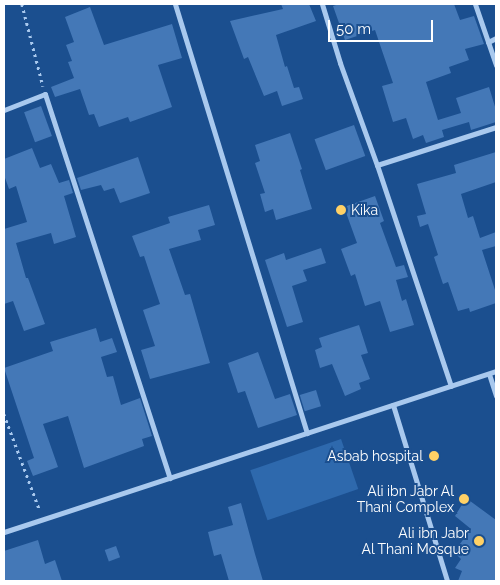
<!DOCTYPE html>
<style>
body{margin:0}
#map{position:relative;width:500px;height:585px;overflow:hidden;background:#1b4f8f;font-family:Raleway,sans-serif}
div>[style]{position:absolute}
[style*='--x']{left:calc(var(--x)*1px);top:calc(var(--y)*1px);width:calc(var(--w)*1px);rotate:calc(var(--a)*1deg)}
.green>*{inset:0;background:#2e69ad;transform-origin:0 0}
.building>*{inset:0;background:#4478b7;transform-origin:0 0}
.path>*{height:2.5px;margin-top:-1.25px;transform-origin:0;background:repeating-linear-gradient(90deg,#a9c9ee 0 2.5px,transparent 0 6.5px)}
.minor>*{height:5px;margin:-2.5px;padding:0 2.5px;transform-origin:2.5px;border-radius:2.5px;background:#a9c9ee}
.dots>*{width:14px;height:14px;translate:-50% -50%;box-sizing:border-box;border:2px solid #1b4f8f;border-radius:50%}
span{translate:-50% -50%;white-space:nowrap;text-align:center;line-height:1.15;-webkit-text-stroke:4px #1b4f8f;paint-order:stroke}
.poi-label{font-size:14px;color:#fff}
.left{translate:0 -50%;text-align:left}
.right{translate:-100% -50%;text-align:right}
.frame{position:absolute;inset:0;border:5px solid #fff;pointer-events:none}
.scale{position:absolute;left:328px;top:20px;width:105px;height:22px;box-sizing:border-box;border:2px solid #fff;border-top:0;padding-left:6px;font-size:15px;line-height:18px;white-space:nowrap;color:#fff;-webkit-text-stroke:4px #1b4f8f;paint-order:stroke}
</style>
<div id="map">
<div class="green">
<div style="left:341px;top:439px;width:53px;height:96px;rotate:71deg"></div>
</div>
<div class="building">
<div style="clip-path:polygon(281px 4px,309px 4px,316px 21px,276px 35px,285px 67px,287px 66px,294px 88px,299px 87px,303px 99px,282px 106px,277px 91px,264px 96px,248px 57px,244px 59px,230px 21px,283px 9px)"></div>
<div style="clip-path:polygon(339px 4px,454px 4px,460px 20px,474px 16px,484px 44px,465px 49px,469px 60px,449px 67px,451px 73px,426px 82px,438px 120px,461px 113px,456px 98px,489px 87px,496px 110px,496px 122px,471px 130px,469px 122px,442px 130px,444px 137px,426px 143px,423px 135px,413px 139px,406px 118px,393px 122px,382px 86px,393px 83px,375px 30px,345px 40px,333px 6px)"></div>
<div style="clip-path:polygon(90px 7px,104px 45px,172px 24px,182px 58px,158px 65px,172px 107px,130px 122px,128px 117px,99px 127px,94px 114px,89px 115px,80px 89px,55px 97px,51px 87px,74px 78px,68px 62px,72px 61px,66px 45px,74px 42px,65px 17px)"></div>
<div style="left:41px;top:106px;width:32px;height:18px;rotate:70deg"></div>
<div style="left:354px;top:125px;width:33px;height:42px;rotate:70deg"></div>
<div style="clip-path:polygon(290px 133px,302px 169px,300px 170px,312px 209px,276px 220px,273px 209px,265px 212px,260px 194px,265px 193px,255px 163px,260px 161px,255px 145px)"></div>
<div style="clip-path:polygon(32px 148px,40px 168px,51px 164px,59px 183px,69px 180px,73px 193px,64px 196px,76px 237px,54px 244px,51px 233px,16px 243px,26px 278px,28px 278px,45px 324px,24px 331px,13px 301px,4px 304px,4px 229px,27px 222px,16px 186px,9px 189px,4px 175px,4px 159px)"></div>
<div style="clip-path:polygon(496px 152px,496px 182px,461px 194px,468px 218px,473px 216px,480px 238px,496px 232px,496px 246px,482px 250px,496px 293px,496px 303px,470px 312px,469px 308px,458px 311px,448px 282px,443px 284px,434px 257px,438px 255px,428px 224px,420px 227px,417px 216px,426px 214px,417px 184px,456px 173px,454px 165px)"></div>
<div style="clip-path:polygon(138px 157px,150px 193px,120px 203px,114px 188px,104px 191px,101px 185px,81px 190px,77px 178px)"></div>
<div style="clip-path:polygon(375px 196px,384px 221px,380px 223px,396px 267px,404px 265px,408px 277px,396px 280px,402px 301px,406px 299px,414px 325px,390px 332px,380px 301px,365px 306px,355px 274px,351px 276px,341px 249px,357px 243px,344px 207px)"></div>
<div style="clip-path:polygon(209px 205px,215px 225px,198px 230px,201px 240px,169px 249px,185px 295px,190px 294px,210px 363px,150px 379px,141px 350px,155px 346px,143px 310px,160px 304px,144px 256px,140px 257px,132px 236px,170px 223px,168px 217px)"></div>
<div style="clip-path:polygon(321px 248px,326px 263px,303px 270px,307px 281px,292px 286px,303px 322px,287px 327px,265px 260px,284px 253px,286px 260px)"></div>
<div style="clip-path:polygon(359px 325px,368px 353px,361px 355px,370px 379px,359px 383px,361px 389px,345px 396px,332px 364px,320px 368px,315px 350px,322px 347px,319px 338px)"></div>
<div style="clip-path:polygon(96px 328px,100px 342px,112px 338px,117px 352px,101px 357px,107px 377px,113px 376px,121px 405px,140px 398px,152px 436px,142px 439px,144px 446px,84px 468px,68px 416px,43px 424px,58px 467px,33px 476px,27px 461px,34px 458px,4px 368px,53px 351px,50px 342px)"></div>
<div style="clip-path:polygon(258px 352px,275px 399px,290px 394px,297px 415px,258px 428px,245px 391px,238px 393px,228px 363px)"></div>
<div style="left:316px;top:390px;width:17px;height:17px;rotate:73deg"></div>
<div style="clip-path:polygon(466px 498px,496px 520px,496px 581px,458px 581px,462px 571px,455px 568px,461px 559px,454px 552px,471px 529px,455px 516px)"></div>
<div style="clip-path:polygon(241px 503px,255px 554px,263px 581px,229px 581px,221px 554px,214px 556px,208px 532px,233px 525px,228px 507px)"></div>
<div style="clip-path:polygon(38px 540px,45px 564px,55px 560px,62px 581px,4px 581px,4px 551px)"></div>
<div style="left:116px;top:546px;width:12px;height:12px;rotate:70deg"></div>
</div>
<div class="path">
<div style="--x:22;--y:4;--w:85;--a:75.6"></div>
<div style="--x:4;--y:414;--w:103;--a:69.6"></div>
</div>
<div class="minor">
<div style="--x:175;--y:4;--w:449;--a:72.9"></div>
<div style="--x:322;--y:4;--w:62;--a:73"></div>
<div style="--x:340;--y:63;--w:109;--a:70.1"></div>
<div style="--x:377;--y:165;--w:233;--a:71.5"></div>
<div style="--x:475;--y:4;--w:65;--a:71"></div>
<div style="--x:488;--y:42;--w:9;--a:-27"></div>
<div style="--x:4;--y:110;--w:44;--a:-21.3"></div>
<div style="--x:45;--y:94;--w:404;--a:72"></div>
<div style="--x:377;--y:165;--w:125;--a:-17.7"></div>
<div style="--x:489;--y:374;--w:23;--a:72"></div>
<div style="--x:393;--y:405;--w:184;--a:72.9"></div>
<div style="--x:4;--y:532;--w:518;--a:-18.12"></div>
</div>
<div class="dots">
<div style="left:341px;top:210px;background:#ffd166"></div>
<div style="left:434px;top:456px;background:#ffd166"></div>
<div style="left:464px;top:499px;background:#ffd166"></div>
<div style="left:479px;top:541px;background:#ffd166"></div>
</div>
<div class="poi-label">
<span class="left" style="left:351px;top:210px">Kika</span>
<span class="right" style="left:423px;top:456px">Asbab hospital</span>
<span class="right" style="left:454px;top:499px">Ali ibn Jabr Al<br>Thani Complex</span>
<span class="right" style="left:469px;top:541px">Ali ibn Jabr<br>Al Thani Mosque</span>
</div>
<div class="frame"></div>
<div class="scale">50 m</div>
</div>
